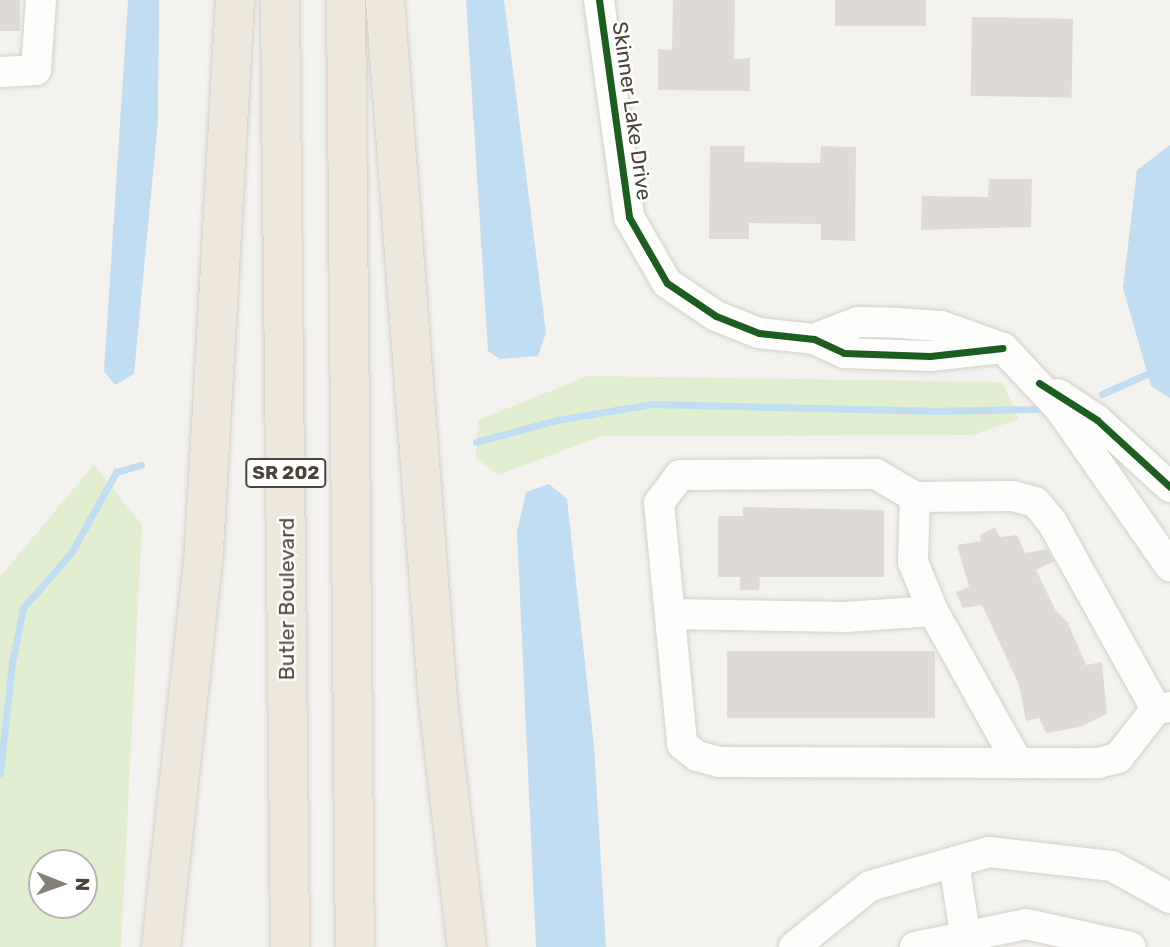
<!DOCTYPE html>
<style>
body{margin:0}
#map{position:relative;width:1170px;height:947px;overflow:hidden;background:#f4f2ee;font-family:Rubik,sans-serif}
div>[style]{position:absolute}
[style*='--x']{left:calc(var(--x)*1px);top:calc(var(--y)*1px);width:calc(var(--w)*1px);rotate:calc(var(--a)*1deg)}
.green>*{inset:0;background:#e1eecf}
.water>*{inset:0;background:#c0ddf1}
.stream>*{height:7px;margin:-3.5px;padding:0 3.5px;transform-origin:3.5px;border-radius:3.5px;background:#c0ddf1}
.building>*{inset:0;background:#dedbd6;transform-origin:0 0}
.roads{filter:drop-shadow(0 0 2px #d2d0cb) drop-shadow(0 0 2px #d2d0cb)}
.minor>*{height:30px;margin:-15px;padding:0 15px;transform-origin:15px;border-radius:15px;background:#fdfdfc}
.highway>*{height:38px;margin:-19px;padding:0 19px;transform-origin:19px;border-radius:19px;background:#ede8db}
.cycleway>*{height:7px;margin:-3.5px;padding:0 3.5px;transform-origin:3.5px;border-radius:3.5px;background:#1b5e20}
span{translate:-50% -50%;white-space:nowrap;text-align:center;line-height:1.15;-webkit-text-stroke:5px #fff;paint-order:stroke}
.shield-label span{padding:2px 5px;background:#fff;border:2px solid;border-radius:5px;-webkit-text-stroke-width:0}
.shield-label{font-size:19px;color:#4b4439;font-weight:700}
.street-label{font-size:21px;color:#4b4439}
.north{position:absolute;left:28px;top:849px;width:70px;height:70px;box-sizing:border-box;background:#fff;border:2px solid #b7b4b0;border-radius:50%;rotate:91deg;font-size:19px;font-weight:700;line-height:28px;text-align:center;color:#4b4439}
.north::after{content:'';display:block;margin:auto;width:24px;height:32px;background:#868178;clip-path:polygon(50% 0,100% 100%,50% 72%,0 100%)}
</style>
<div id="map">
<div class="green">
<div style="clip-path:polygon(588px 376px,1002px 382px,1019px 419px,973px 435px,602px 436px,498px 475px,476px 458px,478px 420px)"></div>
<div style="clip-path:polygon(evenodd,94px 464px,142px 525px,121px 947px,0 947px,0 577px,94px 464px,84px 863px,84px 905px,42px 905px,42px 863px,84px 863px)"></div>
</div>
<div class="water">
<div style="clip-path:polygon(128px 0,159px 0,158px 121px,134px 374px,115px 385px,104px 371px)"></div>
<div style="clip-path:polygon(466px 0,504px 0,546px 333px,538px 356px,500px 359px,488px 351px)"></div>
<div style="clip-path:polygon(1170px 145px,1170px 398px,1151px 386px,1123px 288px,1137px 170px)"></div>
<div style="clip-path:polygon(549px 484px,567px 499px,594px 746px,606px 947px,536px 947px,517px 532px,526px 492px)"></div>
</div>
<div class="stream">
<div style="--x:1102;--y:394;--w:49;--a:-24"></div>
<div style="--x:476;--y:442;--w:84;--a:-15.2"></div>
<div style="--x:557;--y:420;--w:96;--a:-9.6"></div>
<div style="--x:652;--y:404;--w:279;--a:1.4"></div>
<div style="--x:931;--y:411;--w:106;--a:-1.1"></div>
<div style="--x:0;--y:773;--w:111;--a:-83.8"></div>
<div style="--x:12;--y:663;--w:56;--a:-78.7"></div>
<div style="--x:23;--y:608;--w:73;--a:-48.9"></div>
<div style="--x:71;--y:553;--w:93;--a:-60.9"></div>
<div style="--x:116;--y:472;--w:26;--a:-16"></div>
</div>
<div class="building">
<div style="left:0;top:0;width:20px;height:31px"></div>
<div style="clip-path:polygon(673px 0,735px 0,734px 59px,750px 58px,750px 91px,658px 90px,658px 49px,672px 50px)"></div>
<div style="left:835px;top:0;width:91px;height:26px"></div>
<div style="left:972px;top:17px;width:101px;height:79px;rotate:1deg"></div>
<div style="clip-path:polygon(710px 146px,745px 146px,744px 162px,820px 163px,821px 146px,856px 147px,855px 241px,821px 240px,821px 224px,749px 223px,749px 239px,709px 239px)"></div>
<div style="clip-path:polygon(989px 179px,1032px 179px,1031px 227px,921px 230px,922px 196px,988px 197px)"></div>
<div style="clip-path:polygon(743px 507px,884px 510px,884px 577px,760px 577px,759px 590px,740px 590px,740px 577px,718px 577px,718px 516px,743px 516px)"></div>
<div style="clip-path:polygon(995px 527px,1000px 537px,1017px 535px,1025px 553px,1047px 549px,1054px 561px,1036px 570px,1056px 611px,1068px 623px,1086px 665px,1102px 662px,1107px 714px,1080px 727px,1046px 733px,1039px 718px,1026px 721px,1019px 685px,982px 605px,963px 608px,956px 592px,969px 587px,957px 545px,981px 541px,980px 535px)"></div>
<div style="left:727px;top:651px;width:208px;height:67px"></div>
</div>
<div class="roads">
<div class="minor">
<div style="--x:599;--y:0;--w:219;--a:82.1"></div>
<div style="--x:629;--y:217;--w:76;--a:60.1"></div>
<div style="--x:667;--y:283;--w:59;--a:34"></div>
<div style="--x:716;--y:316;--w:46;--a:21.6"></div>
<div style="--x:759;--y:333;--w:55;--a:6.2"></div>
<div style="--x:814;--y:339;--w:33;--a:25"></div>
<div style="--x:844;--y:353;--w:86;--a:2"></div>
<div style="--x:930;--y:356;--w:73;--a:-6.3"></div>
<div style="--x:0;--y:72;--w:36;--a:-3"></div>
<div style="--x:36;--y:70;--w:70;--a:-85.9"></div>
<div style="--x:814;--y:339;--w:47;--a:-21.1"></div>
<div style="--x:858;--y:322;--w:39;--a:1"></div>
<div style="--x:897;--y:323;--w:44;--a:3.9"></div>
<div style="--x:941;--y:326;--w:66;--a:19.5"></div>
<div style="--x:1003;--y:348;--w:83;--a:46.9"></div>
<div style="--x:1060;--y:409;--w:192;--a:55"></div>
<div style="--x:1058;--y:394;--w:47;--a:33.7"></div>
<div style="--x:1097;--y:420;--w:99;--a:42.5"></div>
<div style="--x:915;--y:497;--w:65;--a:91.8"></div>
<div style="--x:913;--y:562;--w:53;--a:67.8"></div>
<div style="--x:933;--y:611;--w:174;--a:60.8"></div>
<div style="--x:670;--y:614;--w:175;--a:1"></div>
<div style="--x:845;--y:617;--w:88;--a:-3.9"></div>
<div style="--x:1156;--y:709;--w:214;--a:-119.1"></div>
<div style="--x:1052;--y:522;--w:26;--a:-130"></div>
<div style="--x:1035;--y:502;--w:24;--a:-165"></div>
<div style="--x:1012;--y:496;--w:97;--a:179.4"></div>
<div style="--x:915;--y:497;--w:45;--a:-149.5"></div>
<div style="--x:876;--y:474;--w:196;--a:179.7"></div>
<div style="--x:680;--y:475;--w:35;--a:127"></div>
<div style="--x:659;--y:503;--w:242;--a:84.5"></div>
<div style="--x:682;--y:744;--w:19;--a:39"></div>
<div style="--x:697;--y:756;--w:23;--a:15"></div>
<div style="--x:719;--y:762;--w:379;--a:0.2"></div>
<div style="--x:1098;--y:763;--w:21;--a:-14"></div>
<div style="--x:1118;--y:758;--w:62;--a:-52.2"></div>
<div style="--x:1156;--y:709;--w:14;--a:-8"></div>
<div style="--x:954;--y:862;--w:86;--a:81.3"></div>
<div style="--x:794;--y:947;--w:97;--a:-38.8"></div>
<div style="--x:870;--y:886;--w:124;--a:-15.9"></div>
<div style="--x:989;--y:852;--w:124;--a:6.5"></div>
<div style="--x:1112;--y:866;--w:66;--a:28.9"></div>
<div style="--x:915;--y:947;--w:113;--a:-11.7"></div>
<div style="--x:1026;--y:924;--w:107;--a:12.4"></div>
</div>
<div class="highway">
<div style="--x:280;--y:0;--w:947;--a:89.39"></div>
<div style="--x:346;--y:0;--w:947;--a:89.46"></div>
<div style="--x:385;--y:0;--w:703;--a:85.68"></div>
<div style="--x:438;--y:701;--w:248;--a:83.3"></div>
<div style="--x:161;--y:947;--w:399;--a:-83.8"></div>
<div style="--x:204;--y:550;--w:551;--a:-86.77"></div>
</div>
</div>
<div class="cycleway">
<div style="--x:599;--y:0;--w:219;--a:82.1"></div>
<div style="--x:629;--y:217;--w:76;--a:60.1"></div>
<div style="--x:667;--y:283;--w:59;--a:34"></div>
<div style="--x:716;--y:316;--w:46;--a:21.6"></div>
<div style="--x:759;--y:333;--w:55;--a:6.2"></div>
<div style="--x:814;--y:339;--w:33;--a:25"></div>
<div style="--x:844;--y:353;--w:86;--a:2"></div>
<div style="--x:930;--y:356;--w:73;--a:-6.3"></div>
<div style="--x:1039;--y:383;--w:69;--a:32.5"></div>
<div style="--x:1097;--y:420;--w:99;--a:42.5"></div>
</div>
<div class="shield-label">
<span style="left:286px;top:473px">SR 202</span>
</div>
<div class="street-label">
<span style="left:632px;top:111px;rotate:82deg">Skinner Lake Drive</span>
<span style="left:287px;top:599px;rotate:-90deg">Butler Boulevard</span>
</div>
<div class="north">N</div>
</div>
